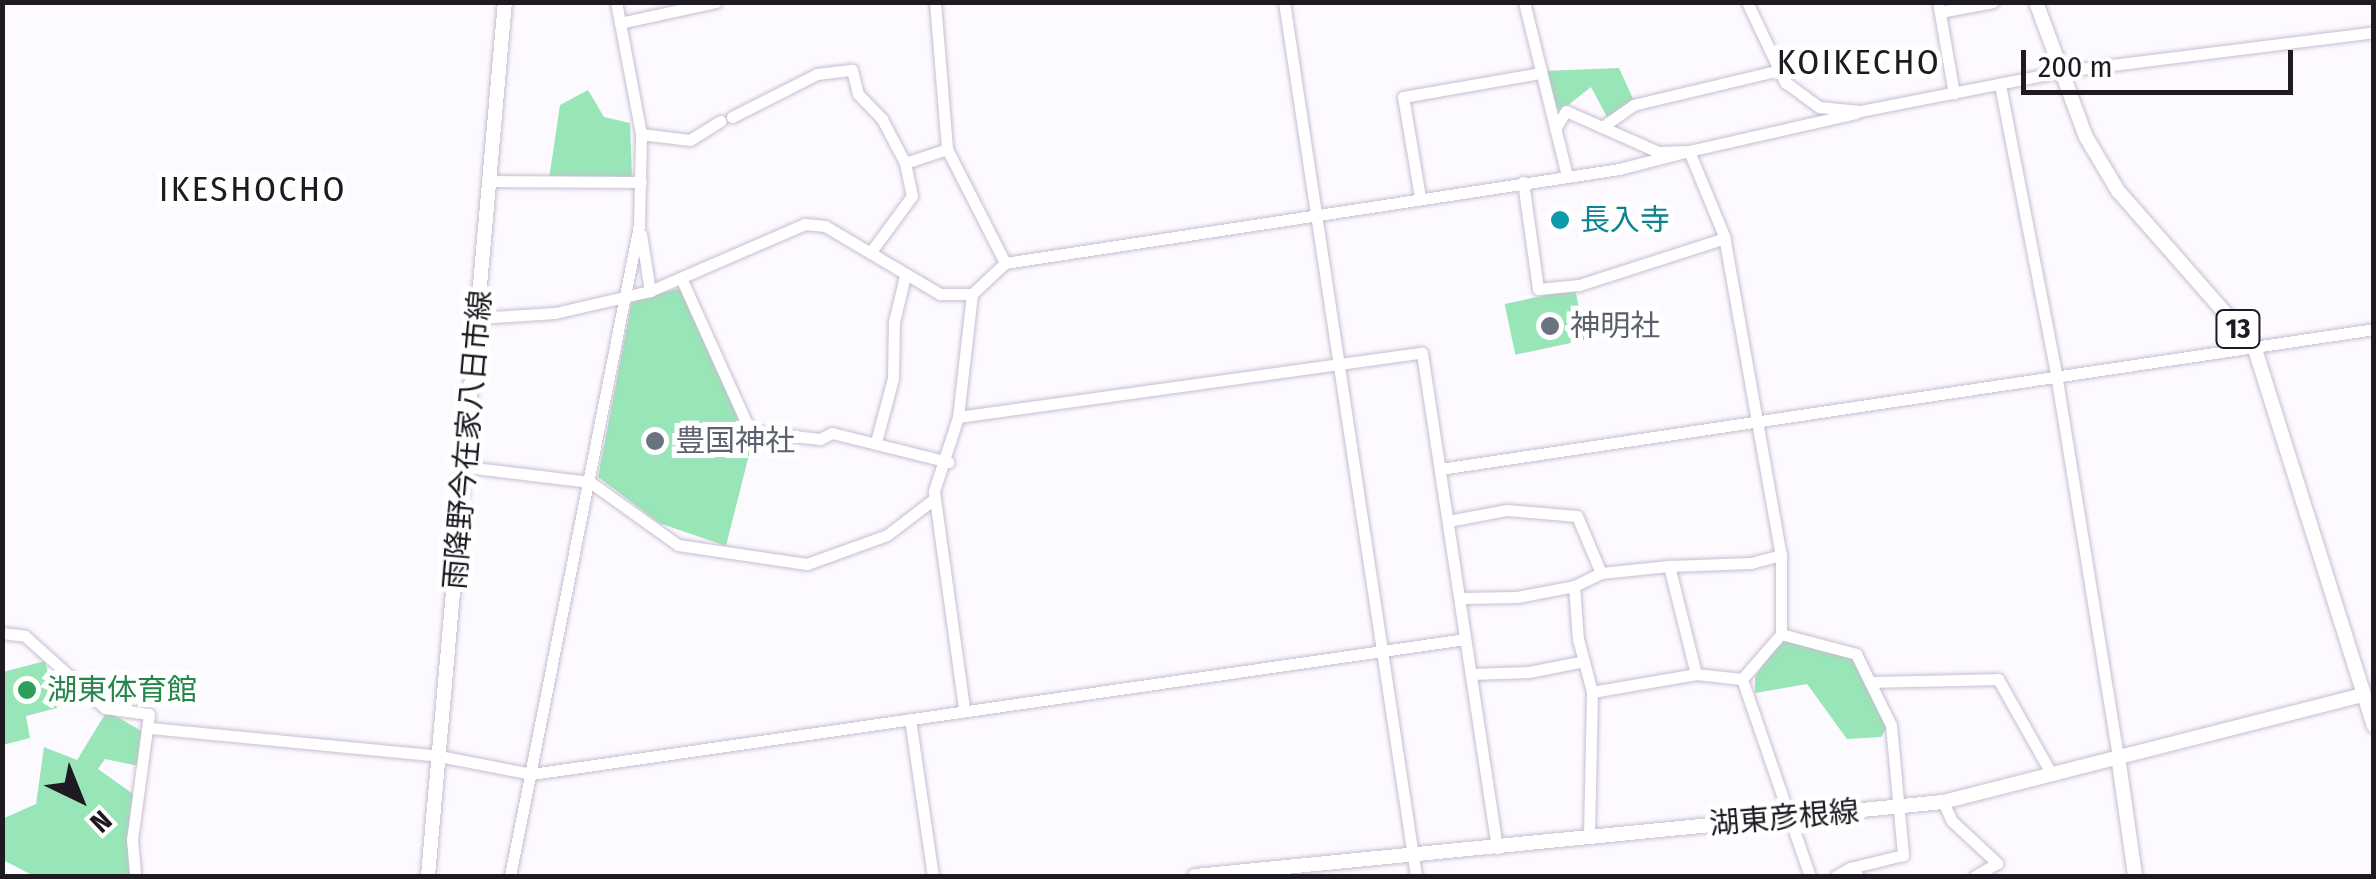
<!DOCTYPE html>
<meta charset="utf-8">
<style>
body{margin:0}
#map{position:relative;width:2376px;height:879px;overflow:hidden;background:#fdfaff;font-family:"Fira Sans Condensed","Noto Sans JP",sans-serif}
div>[style]{position:absolute}
[style*='--x']{left:calc(var(--x)*1px);top:calc(var(--y)*1px);width:calc(var(--w)*1px);rotate:calc(var(--a)*1deg)}
.green>*{inset:0;background:#98e6b7;transform-origin:0 0}
.roads{filter:drop-shadow(0 0 2px #cabcd2) drop-shadow(0 0 2px #cabcd2)}
.minor>*{height:11px;margin:-5.5px;padding:0 5.5px;transform-origin:5.5px;border-radius:5.5px;background:#fff}
.major>*{height:14px;margin:-7px;padding:0 7px;transform-origin:7px;border-radius:7px;background:#fff}
.dots>*{width:28px;height:28px;translate:-50% -50%;box-sizing:border-box;border:5px solid #fff;border-radius:50%}
span{translate:-50% -50%;white-space:nowrap;text-align:center;line-height:1.15;-webkit-text-stroke:10px #fff;paint-order:stroke}
.shield-label span{padding:2px 8px;background:#fff;border:2px solid;border-radius:8px;-webkit-text-stroke-width:0}
.shield-label{font-size:28px;color:#1f1a22;font-weight:700}
.culture-label{font-size:30px;color:#0d838f}
.left{translate:0 -50%;text-align:left}
.worship-label{font-size:30px;color:#5b616d}
.street-label{font-size:30px;color:#1f1a22}
.leisure-label{font-size:30px;color:#27864d}
.quarter-label{font-size:35px;color:#1f1a22;letter-spacing:2.5px}
.frame{position:absolute;inset:0;border:5px solid #1f1a22;pointer-events:none}
.north{position:absolute;left:30px;top:749px;width:100px;height:100px;-webkit-text-stroke:8px #fff;paint-order:stroke;rotate:137deg;font-size:28px;font-weight:700;line-height:40px;text-align:center;color:#1f1a22}
.north::after{content:'';display:block;margin:auto;width:35px;height:45px;background:#1f1a22;clip-path:polygon(50% 0,100% 100%,50% 72%,0 100%)}
.scale{position:absolute;left:2021px;top:50px;width:272px;height:45px;box-sizing:border-box;border:5px solid #1f1a22;border-top:0;padding-left:12px;font-size:30px;line-height:35px;white-space:nowrap;color:#1f1a22;-webkit-text-stroke:8px #fff;paint-order:stroke}
</style>
<div id="map">
<div class="green">
<div style="clip-path:polygon(1619px 68px,1634px 101px,1608px 119px,1591px 87px,1562px 110px,1551px 107px,1542px 71px)"></div>
<div style="clip-path:polygon(588px 90px,604px 117px,630px 123px,632px 178px,549px 179px,560px 105px)"></div>
<div style="clip-path:polygon(686px 287px,752px 443px,726px 546px,659px 523px,598px 477px,632px 300px)"></div>
<div style="left:1575px;top:289px;width:52px;height:72px;rotate:78deg"></div>
<div style="clip-path:polygon(1782px 636px,1855px 657px,1888px 726px,1881px 737px,1847px 739px,1807px 684px,1755px 693px,1755px 677px)"></div>
<div style="clip-path:polygon(45px 661px,57px 708px,26px 716px,30px 738px,3px 745px,3px 672px)"></div>
<div style="clip-path:polygon(107px 711px,145px 733px,139px 766px,105px 759px,98px 769px,136px 796px,132px 876px,34px 876px,3px 860px,2px 819px,36px 804px,44px 747px,77px 760px)"></div>
</div>
<div class="roads">
<div class="minor">
<div style="--x:935;--y:2;--w:147;--a:85.3"></div>
<div style="--x:947;--y:149;--w:128;--a:63"></div>
<div style="--x:1284;--y:2;--w:884;--a:81.41"></div>
<div style="--x:1524;--y:2;--w:179;--a:76.1"></div>
<div style="--x:1747;--y:2;--w:89;--a:64.6"></div>
<div style="--x:1785;--y:82;--w:42;--a:36.3"></div>
<div style="--x:1819;--y:107;--w:41;--a:5.6"></div>
<div style="--x:1860;--y:111;--w:207;--a:-11.1"></div>
<div style="--x:2063;--y:71;--w:313;--a:-7.1"></div>
<div style="--x:1938;--y:2;--w:93;--a:80.1"></div>
<div style="--x:1940;--y:12;--w:54;--a:-10.7"></div>
<div style="--x:620;--y:23;--w:98;--a:-12.3"></div>
<div style="--x:2000;--y:85;--w:294;--a:79"></div>
<div style="--x:2056;--y:374;--w:387;--a:80.8"></div>
<div style="--x:732;--y:117;--w:95;--a:-26.8"></div>
<div style="--x:817;--y:74;--w:35;--a:-7"></div>
<div style="--x:852;--y:70;--w:25;--a:76"></div>
<div style="--x:858;--y:94;--w:35;--a:46"></div>
<div style="--x:882;--y:119;--w:50;--a:62.4"></div>
<div style="--x:905;--y:163;--w:44;--a:-18.4"></div>
<div style="--x:1602;--y:127;--w:38;--a:-35"></div>
<div style="--x:1633;--y:105;--w:151;--a:-13.4"></div>
<div style="--x:1555;--y:129;--w:21;--a:-59"></div>
<div style="--x:1566;--y:111;--w:101;--a:24"></div>
<div style="--x:1658;--y:152;--w:31;--a:-2"></div>
<div style="--x:1689;--y:151;--w:171;--a:-12.8"></div>
<div style="--x:641;--y:134;--w:49;--a:7"></div>
<div style="--x:690;--y:140;--w:36;--a:-32"></div>
<div style="--x:1689;--y:151;--w:92;--a:67.6"></div>
<div style="--x:1724;--y:236;--w:324;--a:79.9"></div>
<div style="--x:1781;--y:555;--w:79;--a:90"></div>
<div style="--x:1781;--y:634;--w:60;--a:130.9"></div>
<div style="--x:489;--y:181;--w:152;--a:0.4"></div>
<div style="--x:1523;--y:182;--w:108;--a:82"></div>
<div style="--x:1538;--y:289;--w:41;--a:-5.6"></div>
<div style="--x:1579;--y:285;--w:153;--a:-17.8"></div>
<div style="--x:1420;--y:197;--w:101;--a:-99.6"></div>
<div style="--x:1403;--y:97;--w:140;--a:-9.9"></div>
<div style="--x:641;--y:234;--w:58;--a:81"></div>
<div style="--x:870;--y:253;--w:71;--a:-53.6"></div>
<div style="--x:912;--y:196;--w:34;--a:-102"></div>
<div style="--x:681;--y:278;--w:168;--a:65.7"></div>
<div style="--x:750;--y:431;--w:70;--a:6.5"></div>
<div style="--x:820;--y:439;--w:13;--a:-27"></div>
<div style="--x:832;--y:433;--w:120;--a:14"></div>
<div style="--x:478;--y:318;--w:77;--a:-3.7"></div>
<div style="--x:555;--y:313;--w:98;--a:-13"></div>
<div style="--x:650;--y:291;--w:169;--a:-23.4"></div>
<div style="--x:805;--y:224;--w:20;--a:6"></div>
<div style="--x:825;--y:226;--w:134;--a:30.6"></div>
<div style="--x:940;--y:294;--w:32;--a:0"></div>
<div style="--x:958;--y:417;--w:468;--a:-7.9"></div>
<div style="--x:1422;--y:353;--w:501;--a:81.38"></div>
<div style="--x:876;--y:442;--w:66;--a:-75.1"></div>
<div style="--x:893;--y:378;--w:56;--a:-89"></div>
<div style="--x:894;--y:322;--w:47;--a:-76.6"></div>
<div style="--x:466;--y:467;--w:125;--a:6.9"></div>
<div style="--x:590;--y:482;--w:108;--a:35.6"></div>
<div style="--x:678;--y:545;--w:130;--a:8.4"></div>
<div style="--x:807;--y:564;--w:85;--a:-19.9"></div>
<div style="--x:887;--y:535;--w:59;--a:-37.5"></div>
<div style="--x:1440;--y:469;--w:944;--a:-8.52"></div>
<div style="--x:1448;--y:521;--w:60;--a:-10.6"></div>
<div style="--x:1507;--y:510;--w:70;--a:4.9"></div>
<div style="--x:1577;--y:516;--w:62;--a:67.2"></div>
<div style="--x:1601;--y:573;--w:30;--a:154"></div>
<div style="--x:1574;--y:586;--w:53;--a:85.7"></div>
<div style="--x:1578;--y:639;--w:55;--a:75.2"></div>
<div style="--x:1669;--y:566;--w:82;--a:-2.1"></div>
<div style="--x:1751;--y:563;--w:31;--a:-15"></div>
<div style="--x:1601;--y:573;--w:68;--a:-5.9"></div>
<div style="--x:1669;--y:566;--w:111;--a:76"></div>
<div style="--x:1461;--y:598;--w:56;--a:-1"></div>
<div style="--x:1517;--y:597;--w:58;--a:-10.9"></div>
<div style="--x:2;--y:633;--w:23;--a:7"></div>
<div style="--x:25;--y:636;--w:108;--a:42"></div>
<div style="--x:105;--y:708;--w:44;--a:7.8"></div>
<div style="--x:149;--y:714;--w:126;--a:97.7"></div>
<div style="--x:132;--y:839;--w:37;--a:85"></div>
<div style="--x:1781;--y:634;--w:78;--a:14.9"></div>
<div style="--x:1856;--y:654;--w:79;--a:63.8"></div>
<div style="--x:1891;--y:725;--w:131;--a:84.7"></div>
<div style="--x:1903;--y:855;--w:55;--a:166.2"></div>
<div style="--x:1471;--y:674;--w:58;--a:-2"></div>
<div style="--x:1529;--y:672;--w:56;--a:-11.3"></div>
<div style="--x:1742;--y:679;--w:208;--a:71"></div>
<div style="--x:1870;--y:682;--w:128;--a:-1.3"></div>
<div style="--x:1998;--y:679;--w:108;--a:60.6"></div>
<div style="--x:964;--y:708;--w:219;--a:-97.9"></div>
<div style="--x:934;--y:491;--w:78;--a:-72"></div>
<div style="--x:958;--y:417;--w:124;--a:-83.5"></div>
<div style="--x:972;--y:294;--w:45;--a:-43.2"></div>
<div style="--x:1005;--y:263;--w:621;--a:-8.7"></div>
<div style="--x:1619;--y:169;--w:72;--a:-14.4"></div>
<div style="--x:910;--y:719;--w:159;--a:81.7"></div>
<div style="--x:150;--y:728;--w:290;--a:5.5"></div>
<div style="--x:439;--y:756;--w:95;--a:11"></div>
<div style="--x:532;--y:774;--w:943;--a:-8.23"></div>
<div style="--x:1943;--y:802;--w:21;--a:65"></div>
<div style="--x:1952;--y:821;--w:62;--a:43"></div>
<div style="--x:1997;--y:863;--w:26;--a:149"></div>
<div style="--x:1589;--y:836;--w:144;--a:-88.8"></div>
<div style="--x:1592;--y:692;--w:106;--a:-9.8"></div>
<div style="--x:1696;--y:674;--w:46;--a:6.2"></div>
<div style="--x:510;--y:876;--w:664;--a:-78.79"></div>
<div style="--x:639;--y:225;--w:91;--a:-88.7"></div>
<div style="--x:641;--y:134;--w:134;--a:-100.7"></div>
<div style="--x:1836;--y:876;--w:16;--a:-30"></div>
<div style="--x:1850;--y:868;--w:11;--a:45"></div>
</div>
<div class="major">
<div style="--x:2036;--y:2;--w:144;--a:69.7"></div>
<div style="--x:2086;--y:137;--w:63;--a:59.3"></div>
<div style="--x:2118;--y:191;--w:206;--a:48.7"></div>
<div style="--x:2254;--y:346;--w:398;--a:72.5"></div>
<div style="--x:2118;--y:756;--w:121;--a:81.9"></div>
<div style="--x:428;--y:876;--w:877;--a:-84.97"></div>
<div style="--x:1195;--y:876;--w:752;--a:-5.65"></div>
<div style="--x:1943;--y:802;--w:432;--a:-14.3"></div>
</div>
</div>
<div class="dots">
<div style="left:1560px;top:220px;background:#0f9aa8"></div>
<div style="left:1550px;top:326px;background:#6b7280"></div>
<div style="left:655px;top:441px;background:#6b7280"></div>
<div style="left:27px;top:690px;background:#2e9e5b"></div>
</div>
<div class="shield-label">
<span style="left:2238px;top:329px">13</span>
</div>
<div class="culture-label">
<span class="left" style="left:1580px;top:220px">長入寺</span>
</div>
<div class="worship-label">
<span class="left" style="left:1570px;top:326px">神明社</span>
<span class="left" style="left:675px;top:441px">豊国神社</span>
</div>
<div class="street-label">
<span style="left:468px;top:440px;rotate:-85deg">雨降野今在家八日市線</span>
<span style="left:1784px;top:818px;rotate:-5deg">湖東彦根線</span>
</div>
<div class="leisure-label">
<span class="left" style="left:47px;top:690px">湖東体育館</span>
</div>
<div class="quarter-label">
<span style="left:1859px;top:62px">KOIKECHO</span>
<span style="left:253px;top:189px">IKESHOCHO</span>
</div>
<div class="frame"></div>
<div class="north">N</div>
<div class="scale">200 m</div>
</div>
